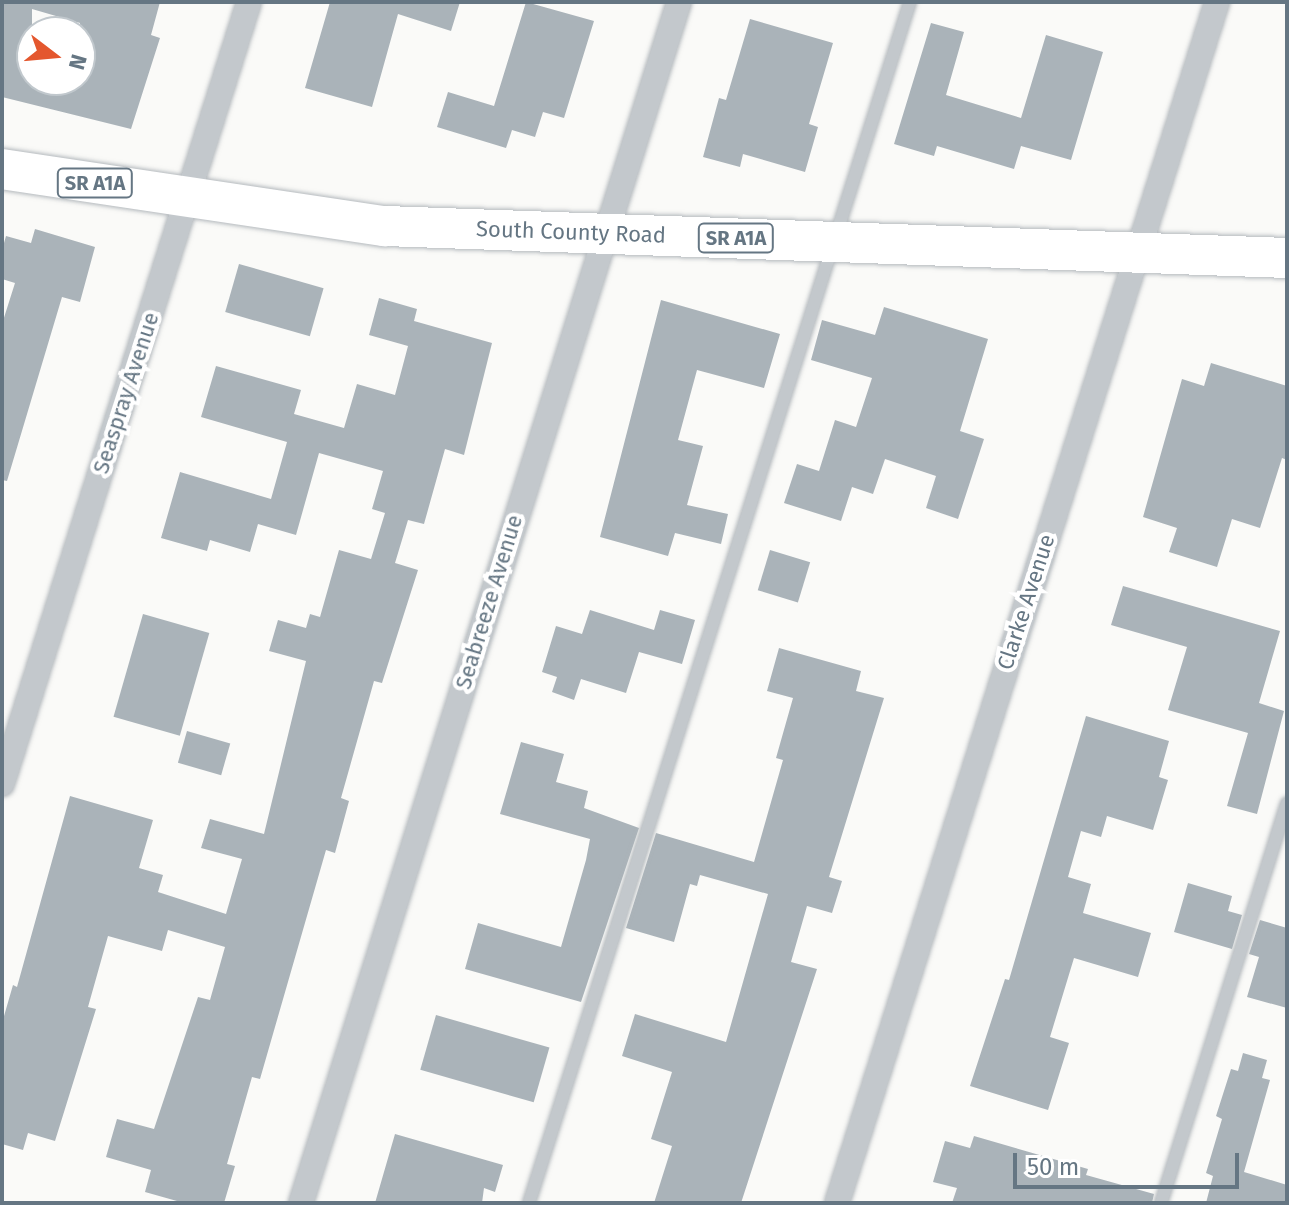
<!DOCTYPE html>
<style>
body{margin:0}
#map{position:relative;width:1289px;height:1205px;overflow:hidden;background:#fafaf8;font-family:"Fira Sans",sans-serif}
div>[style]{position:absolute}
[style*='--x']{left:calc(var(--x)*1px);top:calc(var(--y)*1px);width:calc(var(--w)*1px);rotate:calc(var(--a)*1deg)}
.building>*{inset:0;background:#aab3b9;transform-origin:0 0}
.roads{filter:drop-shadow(0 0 2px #b5babe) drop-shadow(0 0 2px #b5babe)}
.service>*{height:12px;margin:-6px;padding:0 6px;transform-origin:6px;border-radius:6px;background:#c3c8cc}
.minor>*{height:24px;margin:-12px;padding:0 12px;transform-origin:12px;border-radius:12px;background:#c3c8cc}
.primary>*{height:40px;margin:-20px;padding:0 20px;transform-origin:20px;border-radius:20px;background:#fff}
span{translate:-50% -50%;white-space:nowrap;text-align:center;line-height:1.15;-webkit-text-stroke:8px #fff;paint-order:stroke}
.shield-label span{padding:2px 6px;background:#fff;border:2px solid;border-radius:6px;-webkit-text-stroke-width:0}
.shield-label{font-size:20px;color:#657683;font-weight:700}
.street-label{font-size:22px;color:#657683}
.frame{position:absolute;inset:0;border:4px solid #657683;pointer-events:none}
.north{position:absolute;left:16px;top:16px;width:80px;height:80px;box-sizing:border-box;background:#fff;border:2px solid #c1c8cd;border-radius:50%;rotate:106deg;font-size:22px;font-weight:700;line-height:32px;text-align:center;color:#657683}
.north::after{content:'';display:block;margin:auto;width:28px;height:36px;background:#e4572e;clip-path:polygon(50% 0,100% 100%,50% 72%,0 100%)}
.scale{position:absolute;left:1013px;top:1153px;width:226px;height:36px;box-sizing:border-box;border:4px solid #657683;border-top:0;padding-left:10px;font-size:24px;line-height:28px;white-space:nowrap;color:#657683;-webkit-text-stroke:6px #fff;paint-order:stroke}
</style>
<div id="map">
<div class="building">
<div style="clip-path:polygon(evenodd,2px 2px,160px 2px,151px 35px,160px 38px,131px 129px,2px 97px,2px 2px,32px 9px,80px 23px,80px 80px,32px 80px,32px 9px)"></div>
<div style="clip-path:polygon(330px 2px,460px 2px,451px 31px,398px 14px,372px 107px,305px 88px)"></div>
<div style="clip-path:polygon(526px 2px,594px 21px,564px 118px,543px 112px,535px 137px,512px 130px,506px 148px,437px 127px,448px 92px,494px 106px)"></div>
<div style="clip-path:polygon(750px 19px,833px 43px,809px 124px,818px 127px,805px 172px,743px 154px,740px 167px,703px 157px,719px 98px,726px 100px)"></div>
<div style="clip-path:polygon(931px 23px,964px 32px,946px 95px,1021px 118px,1046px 35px,1103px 52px,1071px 160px,1021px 146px,1014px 169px,937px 146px,934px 156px,894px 144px)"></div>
<div style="clip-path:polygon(35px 229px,95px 247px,80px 302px,62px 297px,7px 481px,2px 480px,2px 324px,15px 283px,2px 279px,2px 250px,6px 236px,31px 243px)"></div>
<div style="left:239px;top:264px;width:88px;height:50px;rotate:16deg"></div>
<div style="clip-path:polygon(379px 298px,417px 309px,414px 321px,492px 343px,464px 455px,445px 449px,424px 524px,408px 520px,395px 563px,418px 570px,382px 683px,374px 681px,341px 798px,349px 801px,335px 853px,326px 850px,260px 1079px,252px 1077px,227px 1164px,235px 1166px,224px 1203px,184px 1203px,145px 1192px,151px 1170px,106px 1157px,117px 1119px,154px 1129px,198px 997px,210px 1000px,225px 947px,168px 930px,162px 951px,108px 936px,88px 1007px,96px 1009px,55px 1141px,28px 1133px,23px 1150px,2px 1144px,2px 1023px,13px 985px,17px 987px,70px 796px,153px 820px,139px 868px,163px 875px,158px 892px,226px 914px,242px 859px,201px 848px,210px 819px,264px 834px,306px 661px,269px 651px,278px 620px,306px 628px,310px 614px,320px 617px,339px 550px,371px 559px,385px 513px,372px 509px,383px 471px,319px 453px,296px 535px,258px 524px,250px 552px,210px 540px,207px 551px,161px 538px,180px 472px,271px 499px,287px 442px,201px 417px,216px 366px,301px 390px,294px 414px,344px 428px,357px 384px,395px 395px,408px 346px,369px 335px)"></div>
<div style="clip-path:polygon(661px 300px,780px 334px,764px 388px,697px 370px,678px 440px,703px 446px,687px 505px,728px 514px,721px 544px,675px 533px,668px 556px,600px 537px)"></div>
<div style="clip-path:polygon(884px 307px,988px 339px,960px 431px,984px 439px,958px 519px,926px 508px,936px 476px,885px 459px,873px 494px,852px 487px,841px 521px,784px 503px,797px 464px,819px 471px,835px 420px,856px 427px,872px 378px,811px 360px,822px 320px,875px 335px)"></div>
<div style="clip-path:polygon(1211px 363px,1287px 386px,1287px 460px,1282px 458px,1260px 528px,1232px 519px,1217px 567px,1169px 552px,1177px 528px,1143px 517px,1182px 379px,1204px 386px)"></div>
<div style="left:770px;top:550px;width:42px;height:42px;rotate:17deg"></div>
<div style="clip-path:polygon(1123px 586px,1280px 631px,1259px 703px,1284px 711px,1257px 814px,1227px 806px,1248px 733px,1168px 710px,1187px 647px,1111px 625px)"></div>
<div style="clip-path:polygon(590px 610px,654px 630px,660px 610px,695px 620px,682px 664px,639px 652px,626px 693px,581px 679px,574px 700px,552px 692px,557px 677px,542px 672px,556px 626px,582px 634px)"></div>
<div style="left:143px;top:614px;width:69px;height:107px;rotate:16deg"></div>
<div style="clip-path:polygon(779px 648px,861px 671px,856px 691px,884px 698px,829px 877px,842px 881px,832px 913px,807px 906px,791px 962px,817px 969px,741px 1203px,654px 1203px,672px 1146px,651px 1139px,672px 1072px,622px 1056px,635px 1014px,726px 1042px,768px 894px,700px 875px,697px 886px,690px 884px,674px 942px,626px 928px,656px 833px,754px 862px,783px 760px,776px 758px,793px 698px,767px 691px)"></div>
<div style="clip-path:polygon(1086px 716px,1169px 741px,1159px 777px,1168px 780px,1153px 830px,1107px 816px,1101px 837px,1081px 831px,1068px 877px,1091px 884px,1083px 913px,1151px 933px,1138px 977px,1074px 958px,1050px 1037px,1069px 1043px,1048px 1110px,970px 1086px,1005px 979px,1009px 980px)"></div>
<div style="left:187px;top:731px;width:45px;height:33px;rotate:16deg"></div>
<div style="clip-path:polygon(521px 742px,564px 754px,556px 782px,588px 791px,584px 808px,639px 828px,581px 1002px,465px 969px,478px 923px,561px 947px,586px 860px,590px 839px,500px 814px)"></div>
<div style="clip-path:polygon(1188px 883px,1232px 896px,1228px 911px,1242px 915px,1232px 949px,1174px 932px)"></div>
<div style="clip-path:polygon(1260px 920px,1287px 928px,1287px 1008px,1247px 997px,1259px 957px,1249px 954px)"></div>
<div style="left:436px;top:1015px;width:118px;height:57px;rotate:16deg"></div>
<div style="clip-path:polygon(1243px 1053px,1267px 1060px,1262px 1078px,1270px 1080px,1244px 1172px,1287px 1185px,1287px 1203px,1206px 1203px,1213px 1176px,1206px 1173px,1222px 1119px,1216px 1116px,1231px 1069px,1238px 1071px)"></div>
<div style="clip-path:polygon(395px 1134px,503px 1165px,495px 1192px,484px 1188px,482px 1203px,375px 1203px)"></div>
<div style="clip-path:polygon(974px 1136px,1088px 1169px,1086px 1175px,1154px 1194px,1152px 1203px,952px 1203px,957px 1188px,933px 1182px,945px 1141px,970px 1148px)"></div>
</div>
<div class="roads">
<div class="service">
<div style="--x:529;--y:1203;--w:1260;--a:-72.4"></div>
<div style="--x:1161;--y:1203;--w:419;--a:-72.5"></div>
</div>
<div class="minor">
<div style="--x:2;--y:784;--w:820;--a:-72.47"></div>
<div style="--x:301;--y:1203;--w:1259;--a:-72.53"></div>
<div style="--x:837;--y:1203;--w:1260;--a:-72.44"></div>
</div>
<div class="primary">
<div style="--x:2;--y:169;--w:387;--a:8.5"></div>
<div style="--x:385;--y:226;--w:903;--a:2.03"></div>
</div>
</div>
<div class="shield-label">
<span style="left:95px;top:183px">SR A1A</span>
<span style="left:736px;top:238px">SR A1A</span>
</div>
<div class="street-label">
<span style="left:571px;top:232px;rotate:2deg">South County Road</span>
<span style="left:126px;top:393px;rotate:-72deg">Seaspray Avenue</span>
<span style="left:489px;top:602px;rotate:-73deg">Seabreeze Avenue</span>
<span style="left:1026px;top:602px;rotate:-72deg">Clarke Avenue</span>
</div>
<div class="frame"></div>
<div class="north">N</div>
<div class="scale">50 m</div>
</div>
